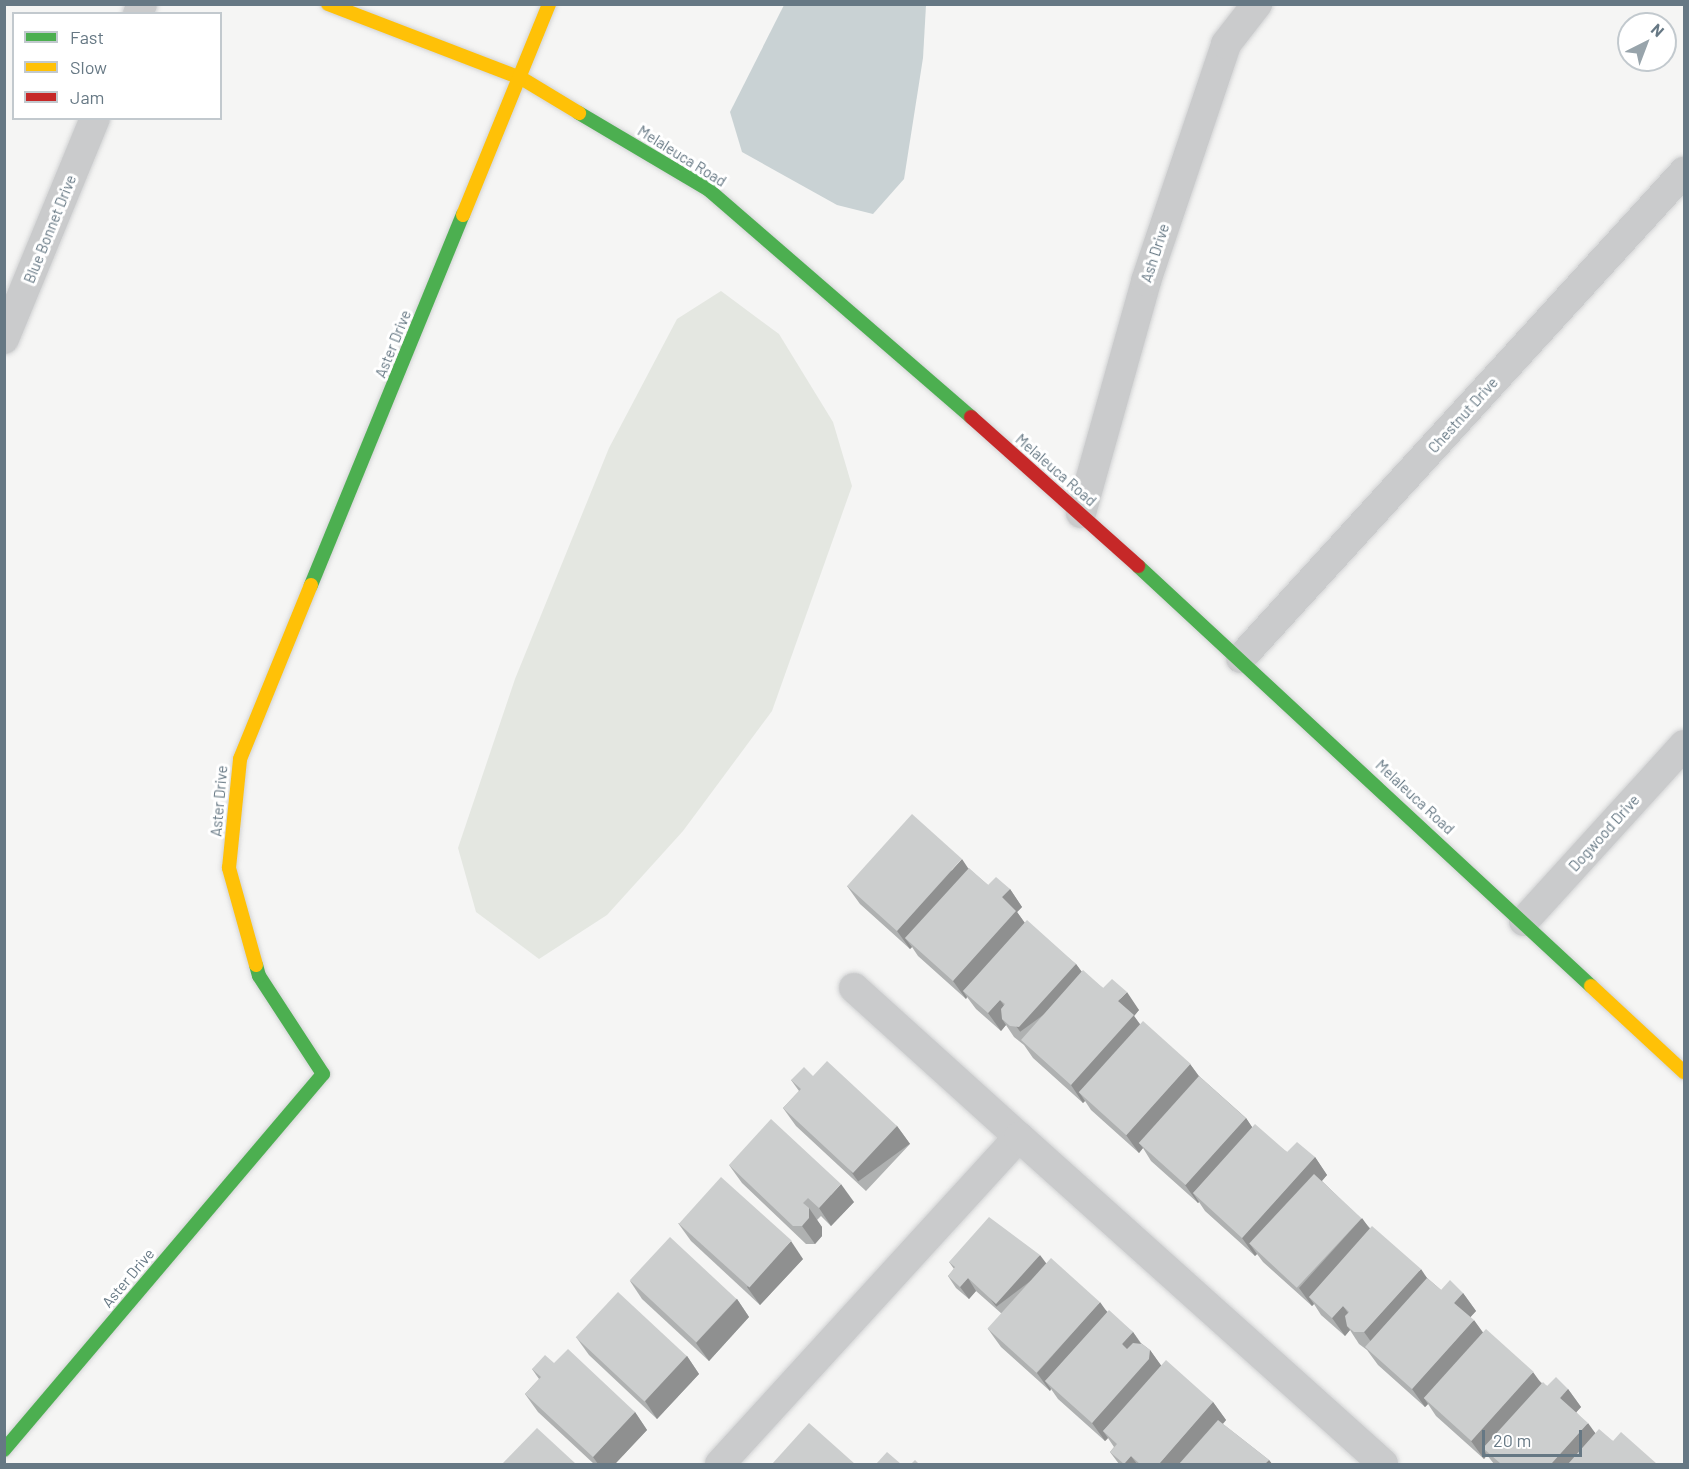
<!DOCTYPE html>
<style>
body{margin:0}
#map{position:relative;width:1689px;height:1469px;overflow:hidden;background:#f5f5f4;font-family:Barlow,sans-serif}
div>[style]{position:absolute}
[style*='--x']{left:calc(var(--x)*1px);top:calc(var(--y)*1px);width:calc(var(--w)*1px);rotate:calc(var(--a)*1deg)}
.green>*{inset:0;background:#e4e7e1}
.water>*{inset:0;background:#c9d2d4}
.roads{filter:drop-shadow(0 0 2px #d2d3d4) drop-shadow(0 0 2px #d2d3d4)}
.street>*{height:30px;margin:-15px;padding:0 15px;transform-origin:15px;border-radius:15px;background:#cacbcc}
.fast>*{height:14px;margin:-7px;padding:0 7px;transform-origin:7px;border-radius:7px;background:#4caf50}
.slow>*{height:14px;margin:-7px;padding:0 7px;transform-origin:7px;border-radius:7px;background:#ffc107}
.jam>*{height:14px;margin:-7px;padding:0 7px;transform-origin:7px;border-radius:7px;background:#c62828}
.wall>*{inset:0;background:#afb1b1}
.shaded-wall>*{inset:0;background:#8f9090;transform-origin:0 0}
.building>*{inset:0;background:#cccece;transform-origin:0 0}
span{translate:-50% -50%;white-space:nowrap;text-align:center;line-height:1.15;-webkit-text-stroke:6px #fff;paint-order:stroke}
.street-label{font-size:15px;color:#667884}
.frame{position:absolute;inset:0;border:6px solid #667884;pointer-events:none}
.legend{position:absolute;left:12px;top:12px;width:210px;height:108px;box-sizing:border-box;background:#fff;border:2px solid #c2c9ce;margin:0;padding:8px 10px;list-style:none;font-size:18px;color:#667884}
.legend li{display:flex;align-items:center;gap:12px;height:30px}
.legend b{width:30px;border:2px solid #c2c9ce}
.north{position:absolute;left:1617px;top:12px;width:60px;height:60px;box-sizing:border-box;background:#fff;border:2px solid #c2c9ce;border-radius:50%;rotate:42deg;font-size:16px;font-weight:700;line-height:24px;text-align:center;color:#667884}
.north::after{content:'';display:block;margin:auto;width:21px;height:27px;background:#98a4ab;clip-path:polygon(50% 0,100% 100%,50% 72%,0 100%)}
.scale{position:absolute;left:1482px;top:1430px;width:100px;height:27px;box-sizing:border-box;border:3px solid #667884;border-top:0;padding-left:8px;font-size:18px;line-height:21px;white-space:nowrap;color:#667884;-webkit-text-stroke:4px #fff;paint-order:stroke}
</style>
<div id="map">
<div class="green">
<div style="clip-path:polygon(721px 291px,779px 334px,833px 422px,852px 486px,772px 711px,683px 831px,607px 915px,539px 959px,476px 912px,458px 848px,515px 679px,609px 448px,677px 319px)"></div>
</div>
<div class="water">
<div style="clip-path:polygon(784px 5px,926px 5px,923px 58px,904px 179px,873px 214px,837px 205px,742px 152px,730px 112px)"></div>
</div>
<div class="roads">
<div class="street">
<div style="--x:138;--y:14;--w:11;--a:-68"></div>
<div style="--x:4;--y:339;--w:239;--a:-67.6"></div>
<div style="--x:1081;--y:513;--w:241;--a:-74.3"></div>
<div style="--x:1146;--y:281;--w:250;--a:-71.3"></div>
<div style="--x:1226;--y:44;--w:51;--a:-52.2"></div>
<div style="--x:1241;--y:658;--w:658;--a:-47.65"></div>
<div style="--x:1524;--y:921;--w:238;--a:-47.7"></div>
<div style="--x:854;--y:988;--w:222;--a:42.1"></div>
<div style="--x:720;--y:1464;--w:443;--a:-47.6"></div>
<div style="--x:1019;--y:1137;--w:489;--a:41.9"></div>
</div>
<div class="fast">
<div style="--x:579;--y:113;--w:151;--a:30.6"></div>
<div style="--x:709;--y:190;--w:347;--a:40.9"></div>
<div style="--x:1138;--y:566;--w:618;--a:42.84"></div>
<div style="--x:311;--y:585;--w:400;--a:-67.7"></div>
<div style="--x:4;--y:1450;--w:493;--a:-49.7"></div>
<div style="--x:323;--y:1074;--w:117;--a:-123.1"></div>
<div style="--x:259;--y:976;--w:11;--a:-105"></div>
</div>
<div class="slow">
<div style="--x:328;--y:4;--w:207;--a:21"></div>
<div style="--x:521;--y:78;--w:68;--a:31.1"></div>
<div style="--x:463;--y:215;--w:228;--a:-67.8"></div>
<div style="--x:256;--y:965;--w:101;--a:-105.6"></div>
<div style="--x:229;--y:868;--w:110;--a:-84.2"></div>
<div style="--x:240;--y:759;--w:188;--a:-67.8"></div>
<div style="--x:1591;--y:986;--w:127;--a:42.8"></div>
</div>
<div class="jam">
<div style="--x:971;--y:417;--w:224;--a:41.7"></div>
</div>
</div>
<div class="wall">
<div style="clip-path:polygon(968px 868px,988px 885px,1010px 889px,1022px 907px,1017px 912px,1025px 923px,1076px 964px,1082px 972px,1103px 988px,1139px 1010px,1134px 1016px,1140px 1024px,1190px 1064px,1199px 1076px,1246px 1118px,1252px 1127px,1287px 1152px,1315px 1157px,1327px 1175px,1322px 1181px,1370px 1228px,1441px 1290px,1463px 1293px,1476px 1311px,1470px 1317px,1482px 1332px,1542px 1383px,1547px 1386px,1568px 1389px,1581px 1407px,1576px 1412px,1596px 1434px,1613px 1441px,1657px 1464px,1494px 1464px,1487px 1455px,1484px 1459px,1436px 1416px,1428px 1404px,1425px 1407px,1378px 1365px,1367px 1350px,1359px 1344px,1350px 1330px,1345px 1336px,1321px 1315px,1314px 1304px,1312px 1306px,1263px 1262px,1257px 1254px,1255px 1256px,1205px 1211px,1199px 1202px,1198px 1203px,1151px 1161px,1143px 1148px,1139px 1153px,1091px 1110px,1085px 1101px,1083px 1103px,1033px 1058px,1024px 1045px,1014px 1037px,1006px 1025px,1001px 1031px,976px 1009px,967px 997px,966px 999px,918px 956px,912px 947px,910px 949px,860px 904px,847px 886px)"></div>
<div style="clip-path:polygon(813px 1076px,897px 1126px,910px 1144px,866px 1191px,796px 1126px,783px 1108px,799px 1091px,791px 1080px)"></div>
<div style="clip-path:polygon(729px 1165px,854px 1202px,831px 1226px,821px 1216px,817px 1220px,822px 1227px,822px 1236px,815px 1244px,806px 1244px,742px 1183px)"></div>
<div style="clip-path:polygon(678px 1223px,803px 1259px,760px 1305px,691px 1241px)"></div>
<div style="clip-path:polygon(949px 1262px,1046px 1263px,1133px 1332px,1141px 1343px,1150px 1350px,1161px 1366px,1213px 1402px,1226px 1420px,1223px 1424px,1269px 1460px,1272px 1464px,1119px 1464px,1110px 1452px,1114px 1447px,1108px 1438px,1105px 1441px,1058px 1399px,1051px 1389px,1050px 1391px,1001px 1347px,988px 1329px,1002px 1314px,976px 1291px,969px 1299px,956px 1288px,948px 1276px,954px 1269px)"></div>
<div style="clip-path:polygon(630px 1281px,737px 1299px,749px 1317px,709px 1361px,642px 1299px)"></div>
<div style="clip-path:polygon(576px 1337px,687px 1356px,699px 1374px,657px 1419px,589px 1355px)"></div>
<div style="clip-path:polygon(554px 1363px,635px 1412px,647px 1430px,615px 1464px,594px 1464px,538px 1412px,525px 1394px,539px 1379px,532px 1369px)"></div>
</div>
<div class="shaded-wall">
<div style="clip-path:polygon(962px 859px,974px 877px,905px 938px,912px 947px,910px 949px,897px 931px)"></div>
<div style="clip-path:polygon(1010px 889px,1022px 907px,1017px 912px,1029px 929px,963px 991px,967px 997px,966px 999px,953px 981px,1002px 897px)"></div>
<div style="left:1076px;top:964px;width:22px;height:85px;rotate:54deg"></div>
<div style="clip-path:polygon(1127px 992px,1139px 1010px,1134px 1016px,1146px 1033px,1079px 1092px,1085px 1101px,1083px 1103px,1071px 1085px,1118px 1001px)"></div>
<div style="clip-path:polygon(1000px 1000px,1013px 1018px,1002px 1019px,1006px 1025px,1001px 1031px,988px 1013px)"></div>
<div style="clip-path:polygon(1190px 1064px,1203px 1082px,1139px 1143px,1143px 1148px,1139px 1153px,1126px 1135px)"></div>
<div style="clip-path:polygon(1246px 1118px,1258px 1136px,1193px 1193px,1199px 1202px,1198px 1203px,1185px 1185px)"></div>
<div style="left:897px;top:1126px;width:22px;height:64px;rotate:54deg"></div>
<div style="clip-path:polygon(1315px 1157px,1327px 1175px,1259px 1252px,1250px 1244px,1257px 1254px,1255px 1256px,1242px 1238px)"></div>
<div style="clip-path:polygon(841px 1184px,854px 1202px,831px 1226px,819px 1208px)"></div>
<div style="clip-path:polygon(809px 1208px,822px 1227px,822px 1236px,815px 1244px,802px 1226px)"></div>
<div style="clip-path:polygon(1362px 1218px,1375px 1236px,1309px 1297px,1314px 1304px,1312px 1306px,1299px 1288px)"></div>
<div style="clip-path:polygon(791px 1241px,803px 1259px,760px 1305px,747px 1287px)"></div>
<div style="left:1040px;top:1255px;width:15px;height:66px;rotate:53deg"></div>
<div style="clip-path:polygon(1421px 1269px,1433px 1287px,1377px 1350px,1364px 1332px)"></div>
<div style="clip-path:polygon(968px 1278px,976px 1291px,969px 1299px,960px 1287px)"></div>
<div style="clip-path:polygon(1463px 1293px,1476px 1311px,1467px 1321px,1454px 1303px)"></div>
<div style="clip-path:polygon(737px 1299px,749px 1317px,709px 1361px,696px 1343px)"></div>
<div style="clip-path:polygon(1100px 1302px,1113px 1320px,1045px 1381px,1051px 1389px,1050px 1391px,1037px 1373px)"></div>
<div style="clip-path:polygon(1343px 1306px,1356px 1324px,1347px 1326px,1350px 1330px,1345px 1336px,1332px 1318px)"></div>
<div style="clip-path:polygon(1474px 1320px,1487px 1338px,1424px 1398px,1428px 1404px,1425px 1407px,1412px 1389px)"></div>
<div style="clip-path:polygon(1133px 1332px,1145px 1350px,1134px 1362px,1122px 1344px)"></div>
<div style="clip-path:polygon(1150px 1350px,1163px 1368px,1103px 1431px,1108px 1438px,1105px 1441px,1092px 1423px)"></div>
<div style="clip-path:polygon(687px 1356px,699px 1374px,657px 1419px,645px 1401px)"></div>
<div style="clip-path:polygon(1533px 1372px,1546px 1390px,1483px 1448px,1487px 1455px,1484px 1459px,1471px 1441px)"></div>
<div style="clip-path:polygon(1568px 1389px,1581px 1407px,1573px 1416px,1560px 1398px)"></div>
<div style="clip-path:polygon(1213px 1402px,1226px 1420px,1187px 1464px,1159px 1464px)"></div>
<div style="clip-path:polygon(635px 1412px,647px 1430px,615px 1464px,598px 1464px,593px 1457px)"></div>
<div style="clip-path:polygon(1588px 1423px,1601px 1441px,1580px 1464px,1551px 1464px)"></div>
<div style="clip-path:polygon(1131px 1456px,1137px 1464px,1124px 1464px)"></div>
<div style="clip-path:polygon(1269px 1460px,1272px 1464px,1265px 1464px)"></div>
</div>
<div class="building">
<div style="left:912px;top:814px;width:67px;height:97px;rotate:42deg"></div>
<div style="clip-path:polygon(969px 868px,988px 885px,996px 877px,1010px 889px,1002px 897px,1016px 911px,953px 981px,905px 938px)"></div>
<div style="clip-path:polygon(1027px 920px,1076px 964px,1019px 1027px,1010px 1026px,1002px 1019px,1001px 1009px,1005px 1004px,1000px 1000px,988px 1013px,963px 991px)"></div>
<div style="clip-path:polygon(1083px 970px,1103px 988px,1112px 979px,1127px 992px,1118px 1001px,1134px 1015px,1071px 1085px,1021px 1040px)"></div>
<div style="left:1143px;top:1021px;width:64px;height:96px;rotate:42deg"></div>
<div style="clip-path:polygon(827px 1061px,897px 1126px,853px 1173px,783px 1108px,801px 1089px,791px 1080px,804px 1067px,813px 1076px)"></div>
<div style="left:1199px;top:1076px;width:63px;height:90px;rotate:42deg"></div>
<div style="clip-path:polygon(771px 1119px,841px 1184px,819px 1208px,808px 1198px,803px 1203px,809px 1208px,809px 1218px,802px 1226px,793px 1226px,729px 1165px)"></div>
<div style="clip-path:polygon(1255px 1124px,1287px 1152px,1297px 1142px,1315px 1157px,1242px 1238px,1193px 1193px)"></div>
<div style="left:1314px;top:1174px;width:65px;height:95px;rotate:43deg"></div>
<div style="left:721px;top:1177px;width:95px;height:63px;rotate:42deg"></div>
<div style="clip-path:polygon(989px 1217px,1040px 1255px,996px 1304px,968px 1278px,960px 1287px,948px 1276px,955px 1267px,949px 1262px)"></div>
<div style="clip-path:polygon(1372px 1226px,1421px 1269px,1364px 1332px,1354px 1332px,1347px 1326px,1345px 1316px,1349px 1312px,1343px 1306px,1332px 1318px,1309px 1297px)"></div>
<div style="left:670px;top:1237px;width:91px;height:59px;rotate:43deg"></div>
<div style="left:1051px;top:1258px;width:66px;height:95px;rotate:42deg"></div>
<div style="clip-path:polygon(1427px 1278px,1441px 1290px,1450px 1280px,1463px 1293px,1454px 1303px,1474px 1320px,1412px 1389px,1365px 1347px)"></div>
<div style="left:618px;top:1292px;width:94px;height:62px;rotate:43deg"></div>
<div style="clip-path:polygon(1109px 1310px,1133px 1332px,1122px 1344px,1127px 1349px,1133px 1343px,1142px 1344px,1150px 1350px,1149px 1359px,1092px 1423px,1045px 1381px)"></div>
<div style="left:1486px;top:1329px;width:64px;height:93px;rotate:42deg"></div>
<div style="clip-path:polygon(568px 1349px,635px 1412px,593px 1457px,525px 1394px,541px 1377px,532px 1369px,545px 1355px,554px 1363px)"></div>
<div style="clip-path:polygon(1166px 1360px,1213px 1402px,1159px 1464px,1140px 1464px,1131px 1456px,1124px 1464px,1110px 1452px,1117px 1444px,1103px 1431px)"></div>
<div style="clip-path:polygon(1556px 1377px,1568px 1389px,1560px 1398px,1588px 1423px,1551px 1464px,1501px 1464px,1483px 1448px,1543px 1382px,1547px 1386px)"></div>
<div style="clip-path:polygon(1218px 1420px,1269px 1460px,1265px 1464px,1179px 1464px)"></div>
<div style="clip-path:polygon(809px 1423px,855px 1464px,772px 1464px)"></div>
<div style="clip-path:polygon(537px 1428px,576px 1464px,502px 1464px)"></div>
<div style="clip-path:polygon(1599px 1429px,1613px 1441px,1621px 1432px,1657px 1464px,1568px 1464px)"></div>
<div style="clip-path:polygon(887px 1452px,901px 1464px,876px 1464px)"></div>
<div style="clip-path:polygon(915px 1460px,919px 1464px,911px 1464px)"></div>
</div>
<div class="street-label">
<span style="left:682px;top:156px;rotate:32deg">Melaleuca Road</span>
<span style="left:50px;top:229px;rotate:-68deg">Blue Bonnet Drive</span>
<span style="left:1155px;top:253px;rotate:-72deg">Ash Drive</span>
<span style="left:393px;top:344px;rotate:-68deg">Aster Drive</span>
<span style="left:1463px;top:415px;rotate:-48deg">Chestnut Drive</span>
<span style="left:1056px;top:470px;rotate:41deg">Melaleuca Road</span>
<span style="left:1415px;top:797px;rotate:43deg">Melaleuca Road</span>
<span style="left:219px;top:801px;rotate:-85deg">Aster Drive</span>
<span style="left:1604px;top:833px;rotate:-48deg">Dogwood Drive</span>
<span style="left:128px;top:1278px;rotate:-50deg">Aster Drive</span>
</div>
<div class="frame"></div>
<ul class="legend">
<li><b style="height:8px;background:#4caf50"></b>Fast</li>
<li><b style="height:8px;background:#ffc107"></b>Slow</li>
<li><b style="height:8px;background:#c62828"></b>Jam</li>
</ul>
<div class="north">N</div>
<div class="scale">20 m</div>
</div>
